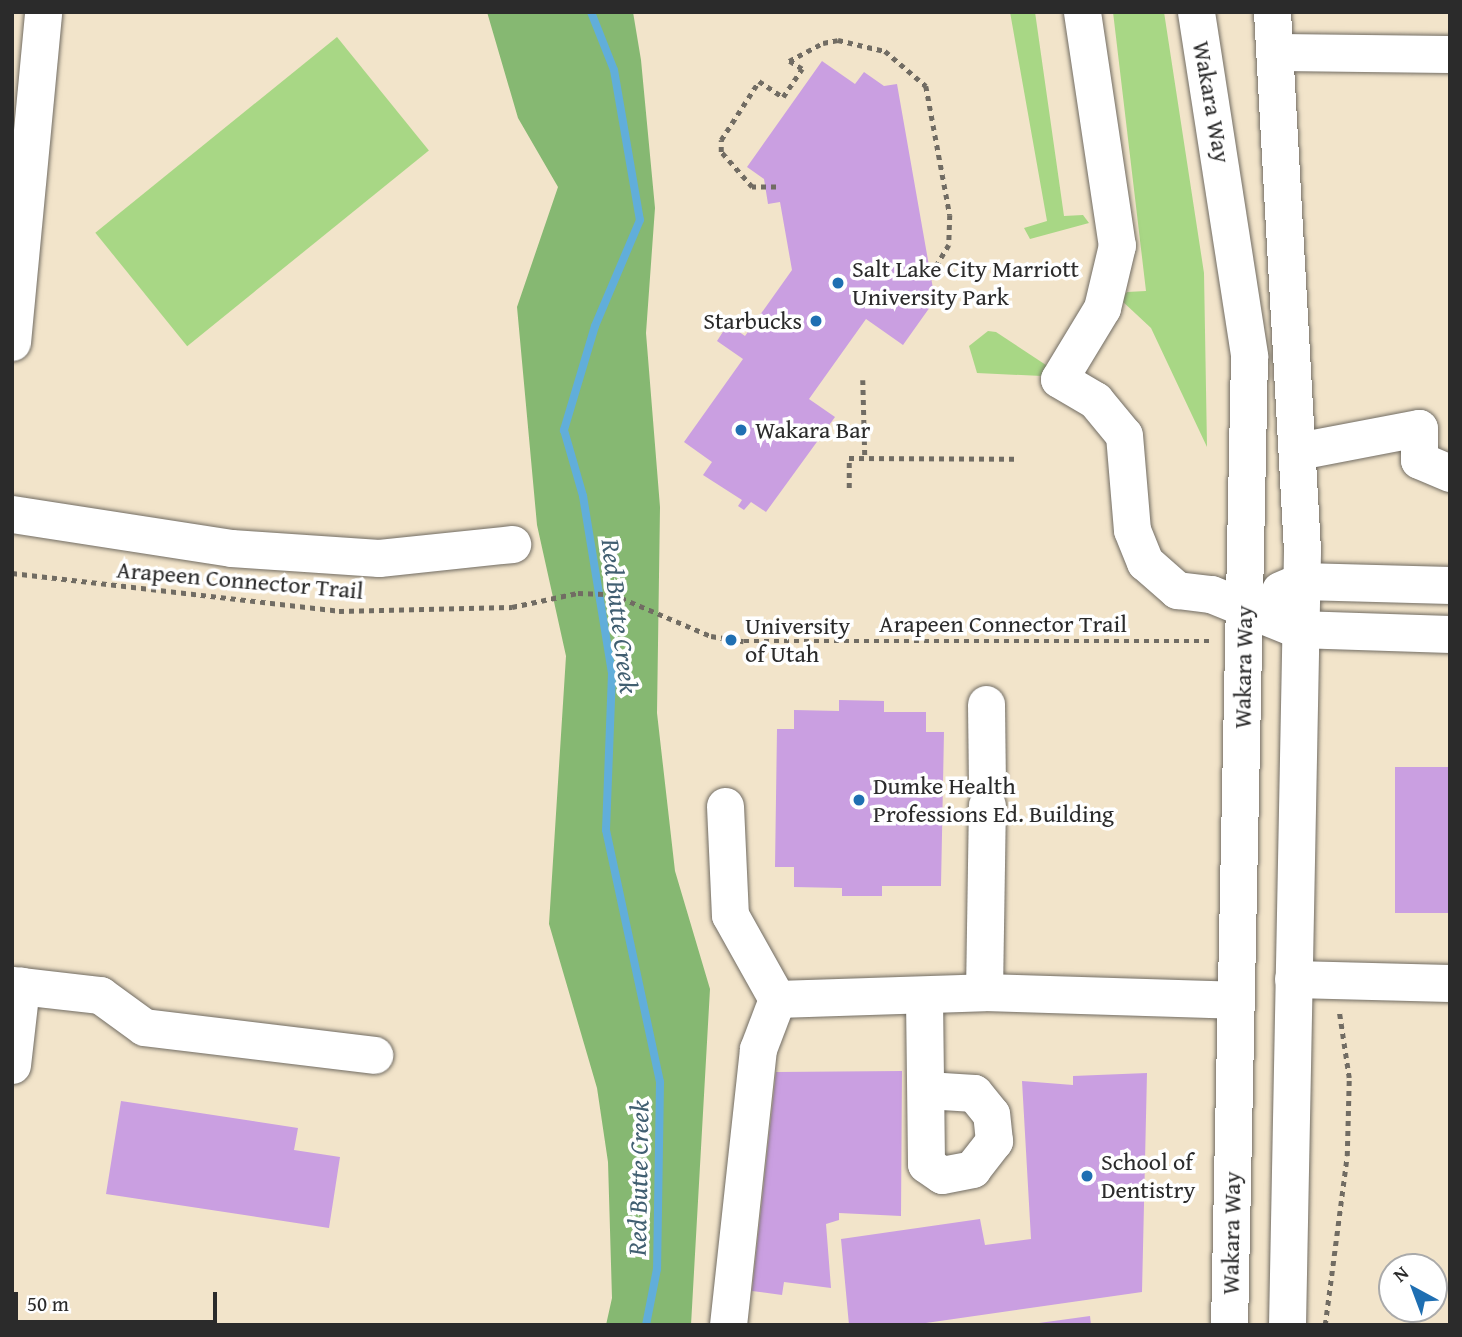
<!DOCTYPE html>
<style>
body{margin:0}
#map{position:relative;width:1462px;height:1337px;overflow:hidden;background:#f2e4ca;font-family:"Gentium Book Plus",serif}
div>[style]{position:absolute}
[style*='--x']{left:calc(var(--x)*1px);top:calc(var(--y)*1px);width:calc(var(--w)*1px);rotate:calc(var(--a)*1deg)}
.green>*{inset:0;background:#a8d785;transform-origin:0 0}
.forest>*{inset:0;background:#86b872}
.stream>*{height:8px;margin:-4px;padding:0 4px;transform-origin:4px;border-radius:4px;background:#61aeda}
.building>*{inset:0;background:#ca9fe1;transform-origin:0 0}
.path>*{height:4.5px;margin-top:-2.25px;transform-origin:0;background:repeating-linear-gradient(90deg,#716c63 0 5px,transparent 0 10px)}
.roads{filter:drop-shadow(0 0 2px #716c63) drop-shadow(0 0 2px #716c63)}
.minor>*{height:37px;margin:-18.5px;padding:0 18.5px;transform-origin:18.5px;border-radius:18.5px;background:#fff}
.dots>*{width:19px;height:19px;translate:-50% -50%;box-sizing:border-box;border:4px solid #fff;border-radius:50%}
span{translate:-50% -50%;white-space:nowrap;text-align:center;line-height:1.15;-webkit-text-stroke:7px #fff;paint-order:stroke}
.street-label{font-size:24px;color:#2b2b2b}
.poi-label{font-size:24px;color:#2b2b2b}
.left{translate:0 -50%;text-align:left}
.right{translate:-100% -50%;text-align:right}
.water-label{font-size:26px;color:#415f71;font-style:italic}
.frame{position:absolute;inset:0;border:14px solid #2b2b2b;pointer-events:none}
.north{position:absolute;left:1378px;top:1253px;width:70px;height:70px;box-sizing:border-box;background:#fff;border:2px solid #aaa;border-radius:50%;rotate:319deg;font-size:19px;font-weight:700;line-height:28px;text-align:center;color:#2b2b2b}
.north::after{content:'';display:block;margin:auto;width:24px;height:32px;background:#1f6fb2;clip-path:polygon(50% 0,100% 100%,50% 72%,0 100%)}
.scale{position:absolute;left:14px;top:1292px;width:203px;height:32px;box-sizing:border-box;border:4px solid #2b2b2b;border-top:0;padding-left:9px;font-size:21px;line-height:24px;white-space:nowrap;color:#2b2b2b;-webkit-text-stroke:5px #fff;paint-order:stroke}
</style>
<div id="map">
<div class="green">
<div style="clip-path:polygon(1010px 12px,1035px 12px,1064px 216px,1083px 215px,1089px 223px,1030px 239px,1024px 228px,1047px 221px)"></div>
<div style="clip-path:polygon(1113px 12px,1164px 12px,1204px 273px,1207px 447px,1151px 328px,1121px 300px,1127px 292px,1146px 291px)"></div>
<div style="left:337px;top:37px;width:146px;height:311px;rotate:51deg"></div>
<div style="clip-path:polygon(988px 331px,996px 332px,1049px 367px,1042px 376px,977px 373px,969px 346px)"></div>
</div>
<div class="forest">
<div style="clip-path:polygon(487px 12px,633px 12px,641px 60px,655px 208px,646px 333px,660px 507px,657px 713px,675px 871px,710px 989px,691px 1325px,606px 1325px,612px 1298px,608px 1162px,597px 1088px,549px 924px,566px 656px,537px 525px,517px 307px,558px 187px,518px 118px)"></div>
</div>
<div class="stream">
<div style="--x:591;--y:12;--w:62;--a:68.4"></div>
<div style="--x:614;--y:70;--w:152;--a:80.2"></div>
<div style="--x:640;--y:220;--w:115;--a:113"></div>
<div style="--x:595;--y:326;--w:109;--a:106.6"></div>
<div style="--x:564;--y:430;--w:69;--a:73.9"></div>
<div style="--x:583;--y:496;--w:180;--a:80.7"></div>
<div style="--x:612;--y:674;--w:156;--a:92.2"></div>
<div style="--x:606;--y:830;--w:258;--a:77.9"></div>
<div style="--x:660;--y:1082;--w:187;--a:90.9"></div>
<div style="--x:657;--y:1269;--w:57;--a:101.1"></div>
</div>
<div class="building">
<div style="clip-path:polygon(822px 61px,855px 84px,864px 72px,884px 86px,897px 84px,935px 300px,903px 345px,866px 319px,809px 399px,835px 417px,766px 512px,751px 502px,744px 510px,738px 506px,742px 500px,703px 475px,712px 462px,684px 442px,743px 359px,717px 341px,728px 324px,745px 336px,792px 270px,780px 202px,768px 204px,764px 179px,747px 167px)"></div>
<div style="clip-path:polygon(839px 700px,884px 701px,884px 712px,926px 712px,926px 732px,944px 732px,941px 886px,882px 886px,882px 896px,842px 896px,842px 888px,794px 887px,794px 867px,775px 867px,777px 729px,794px 729px,794px 710px,839px 711px)"></div>
<div style="left:1450px;top:767px;width:146px;height:55px;rotate:90deg"></div>
<div style="clip-path:polygon(902px 1071px,901px 1216px,839px 1213px,839px 1220px,826px 1224px,831px 1288px,784px 1282px,782px 1295px,752px 1291px,776px 1072px)"></div>
<div style="clip-path:polygon(1147px 1073px,1142px 1292px,912px 1325px,849px 1325px,841px 1239px,980px 1219px,985px 1245px,1031px 1239px,1022px 1081px,1073px 1085px,1073px 1076px)"></div>
<div style="clip-path:polygon(121px 1101px,298px 1128px,294px 1150px,340px 1157px,329px 1228px,106px 1194px)"></div>
<div style="clip-path:polygon(1090px 1316px,1091px 1325px,1039px 1325px,1039px 1323px)"></div>
</div>
<div class="path">
<div style="--x:776;--y:187;--w:24;--a:180"></div>
<div style="--x:752;--y:187;--w:47;--a:-131.5"></div>
<div style="--x:721;--y:152;--w:12;--a:-90"></div>
<div style="--x:721;--y:140;--w:70;--a:-57.2"></div>
<div style="--x:759;--y:81;--w:29;--a:34"></div>
<div style="--x:783;--y:97;--w:34;--a:-56"></div>
<div style="--x:802;--y:69;--w:15;--a:-148"></div>
<div style="--x:789;--y:61;--w:38;--a:-28"></div>
<div style="--x:823;--y:43;--w:15;--a:-11"></div>
<div style="--x:838;--y:40;--w:48;--a:13.2"></div>
<div style="--x:885;--y:51;--w:54;--a:40.5"></div>
<div style="--x:926;--y:86;--w:131;--a:79.5"></div>
<div style="--x:950;--y:215;--w:30;--a:92"></div>
<div style="--x:949;--y:245;--w:26;--a:121"></div>
<div style="--x:863;--y:380;--w:77;--a:88.5"></div>
<div style="--x:849;--y:488;--w:30;--a:-90"></div>
<div style="--x:849;--y:458;--w:166;--a:0.3"></div>
<div style="--x:12;--y:573;--w:329;--a:6.6"></div>
<div style="--x:339;--y:611;--w:173;--a:-1.3"></div>
<div style="--x:512;--y:607;--w:67;--a:-12"></div>
<div style="--x:578;--y:593;--w:34;--a:2"></div>
<div style="--x:612;--y:594;--w:108;--a:23"></div>
<div style="--x:711;--y:636;--w:33;--a:9"></div>
<div style="--x:744;--y:641;--w:466;--a:0"></div>
<div style="--x:1325;--y:1325;--w:170;--a:-82.6"></div>
<div style="--x:1347;--y:1156;--w:78;--a:-88.5"></div>
<div style="--x:1349;--y:1078;--w:68;--a:-98.5"></div>
</div>
<div class="roads">
<div class="minor">
<div style="--x:1082;--y:12;--w:236;--a:81.5"></div>
<div style="--x:1117;--y:245;--w:65;--a:103.4"></div>
<div style="--x:1102;--y:308;--w:83;--a:121.2"></div>
<div style="--x:1059;--y:379;--w:42;--a:30.3"></div>
<div style="--x:1095;--y:400;--w:45;--a:50.4"></div>
<div style="--x:1124;--y:435;--w:95;--a:85.2"></div>
<div style="--x:1132;--y:530;--w:35;--a:68"></div>
<div style="--x:1145;--y:562;--w:43;--a:41.2"></div>
<div style="--x:1177;--y:590;--w:34;--a:7"></div>
<div style="--x:1211;--y:594;--w:93;--a:22.1"></div>
<div style="--x:1297;--y:629;--w:153;--a:1.9"></div>
<div style="--x:1196;--y:12;--w:348;--a:81.2"></div>
<div style="--x:1249;--y:356;--w:969;--a:91.18"></div>
<div style="--x:1272;--y:12;--w:540;--a:86.81"></div>
<div style="--x:1302;--y:551;--w:774;--a:91.11"></div>
<div style="--x:1278;--y:52;--w:172;--a:0.7"></div>
<div style="--x:12;--y:342;--w:331;--a:-84.6"></div>
<div style="--x:1298;--y:451;--w:123;--a:-10.8"></div>
<div style="--x:1419;--y:428;--w:32;--a:90"></div>
<div style="--x:1419;--y:460;--w:34;--a:23"></div>
<div style="--x:12;--y:514;--w:222;--a:8.8"></div>
<div style="--x:231;--y:548;--w:148;--a:3.9"></div>
<div style="--x:379;--y:558;--w:134;--a:-6"></div>
<div style="--x:1280;--y:590;--w:23;--a:-23"></div>
<div style="--x:1301;--y:581;--w:149;--a:1.5"></div>
<div style="--x:986;--y:704;--w:79;--a:89.3"></div>
<div style="--x:725;--y:806;--w:109;--a:87.4"></div>
<div style="--x:730;--y:915;--w:96;--a:60.8"></div>
<div style="--x:777;--y:999;--w:207;--a:-1.9"></div>
<div style="--x:984;--y:992;--w:250;--a:1.8"></div>
<div style="--x:1293;--y:979;--w:157;--a:1.5"></div>
<div style="--x:12;--y:985;--w:89;--a:6.5"></div>
<div style="--x:100;--y:995;--w:54;--a:36"></div>
<div style="--x:144;--y:1027;--w:232;--a:6.9"></div>
<div style="--x:984;--y:992;--w:187;--a:-89.1"></div>
<div style="--x:924;--y:998;--w:166;--a:89.3"></div>
<div style="--x:926;--y:1164;--w:19;--a:35"></div>
<div style="--x:942;--y:1175;--w:31;--a:-11"></div>
<div style="--x:972;--y:1169;--w:36;--a:-52"></div>
<div style="--x:994;--y:1141;--w:27;--a:-96"></div>
<div style="--x:991;--y:1114;--w:27;--a:-129"></div>
<div style="--x:974;--y:1093;--w:48;--a:-176.4"></div>
<div style="--x:12;--y:1065;--w:80;--a:-83.5"></div>
<div style="--x:728;--y:1325;--w:278;--a:-83.8"></div>
<div style="--x:758;--y:1049;--w:53;--a:-69.2"></div>
</div>
</div>
<div class="dots">
<div style="left:838px;top:283px;background:#1f6fb2"></div>
<div style="left:816px;top:321px;background:#1f6fb2"></div>
<div style="left:741px;top:430px;background:#1f6fb2"></div>
<div style="left:731px;top:640px;background:#1f6fb2"></div>
<div style="left:859px;top:800px;background:#1f6fb2"></div>
<div style="left:1087px;top:1176px;background:#1f6fb2"></div>
</div>
<div class="street-label">
<span style="left:1212px;top:102px;rotate:80deg">Wakara Way</span>
<span style="left:240px;top:580px;rotate:5deg">Arapeen Connector Trail</span>
<span style="left:1003px;top:624px">Arapeen Connector Trail</span>
<span style="left:1243px;top:667px;rotate:-89deg">Wakara Way</span>
<span style="left:1231px;top:1233px;rotate:-89deg">Wakara Way</span>
</div>
<div class="poi-label">
<span class="left" style="left:852px;top:283px">Salt Lake City Marriott<br>University Park</span>
<span class="right" style="left:802px;top:321px">Starbucks</span>
<span class="left" style="left:755px;top:430px">Wakara Bar</span>
<span class="left" style="left:745px;top:640px">University<br>of Utah</span>
<span class="left" style="left:873px;top:800px">Dumke Health<br>Professions Ed. Building</span>
<span class="left" style="left:1101px;top:1176px">School of<br>Dentistry</span>
</div>
<div class="water-label">
<span style="left:620px;top:616px;rotate:83deg">Red Butte Creek</span>
<span style="left:638px;top:1178px;rotate:-89deg">Red Butte Creek</span>
</div>
<div class="frame"></div>
<div class="north">N</div>
<div class="scale">50 m</div>
</div>
